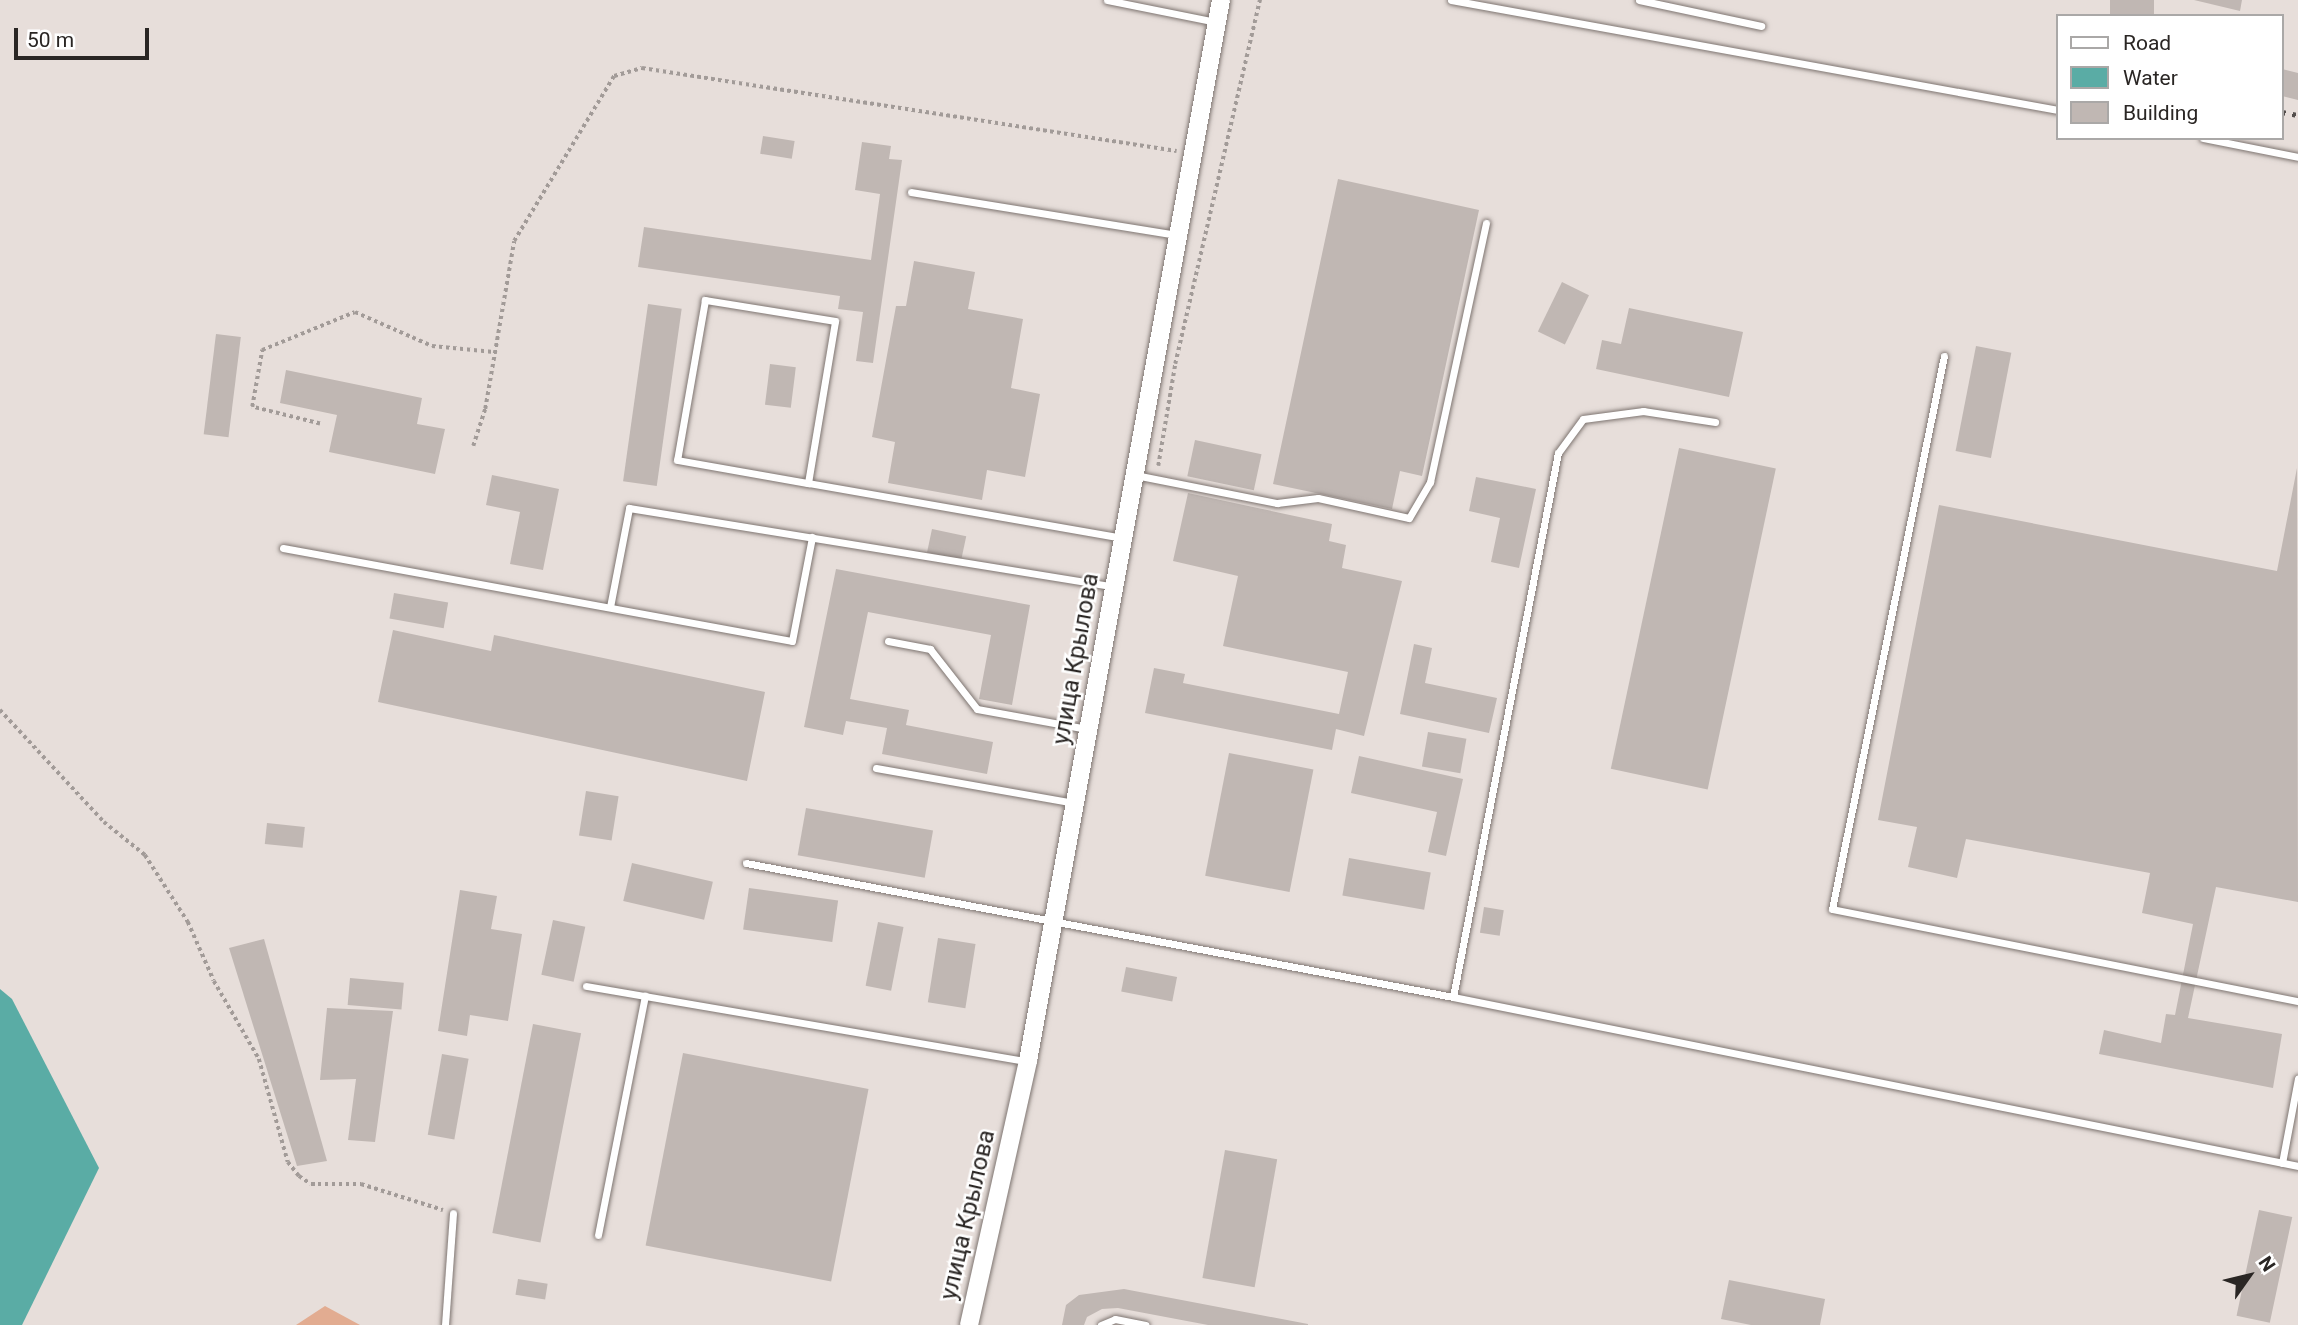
<!DOCTYPE html>
<meta charset="utf-8">
<style>
body{margin:0}
#map{position:relative;width:2298px;height:1325px;overflow:hidden;background:#e7deda;font-family:Roboto,sans-serif}
div>[style]{position:absolute}
[style*='--x']{left:calc(var(--x)*1px);top:calc(var(--y)*1px);width:calc(var(--w)*1px);rotate:calc(var(--a)*1deg)}
.green>*{inset:0;background:#e2ac91}
.water>*{inset:0;background:#5aaca5}
.building>*{inset:0;background:#c0b7b3;transform-origin:0 0}
.path>*{height:3.5px;margin-top:-1.75px;transform-origin:0;background:repeating-linear-gradient(90deg,#a29b98 0 3.5px,transparent 0 7px)}
.roads{filter:drop-shadow(0 0 2px #7e7571) drop-shadow(0 0 2px #7e7571)}
.service>*{height:7px;margin:-3.5px;padding:0 3.5px;transform-origin:3.5px;border-radius:3.5px;background:#fff}
.tertiary>*{height:18px;margin:-9px;padding:0 9px;transform-origin:9px;border-radius:9px;background:#fff}
.rail>*{height:5px;margin-top:-2.5px;transform-origin:0;background:repeating-linear-gradient(90deg,#544f4d 0 3.5px,transparent 0 10.5px)}
span{translate:-50% -50%;white-space:nowrap;text-align:center;line-height:1.15;-webkit-text-stroke:5px #fff;paint-order:stroke}
.street-label{font-size:24px;color:#2a2624}
.legend{position:absolute;left:2056px;top:14px;width:228px;height:126px;box-sizing:border-box;background:#fff;border:2px solid #aaa8a7;margin:0;padding:9px 12px;list-style:none;font-size:21px;color:#2a2624}
.legend li{display:flex;align-items:center;gap:14px;height:35px}
.legend b{width:35px;border:2px solid #aaa8a7}
.north{position:absolute;left:2214px;top:1241px;width:70px;height:70px;-webkit-text-stroke:5px #fff;paint-order:stroke;rotate:56deg;font-size:19px;font-weight:700;line-height:28px;text-align:center;color:#2a2624}
.north::after{content:'';display:block;margin:auto;width:24px;height:32px;background:#2a2624;clip-path:polygon(50% 0,100% 100%,50% 72%,0 100%)}
.scale{position:absolute;left:14px;top:28px;width:135px;height:32px;box-sizing:border-box;border:4px solid #2a2624;border-top:0;padding-left:9px;font-size:21px;line-height:24px;white-space:nowrap;color:#2a2624;-webkit-text-stroke:5px #fff;paint-order:stroke}
</style>
<div id="map">
<div class="green">
<div style="clip-path:polygon(325px 1306px,360px 1325px,296px 1325px)"></div>
</div>
<div class="water">
<div style="clip-path:polygon(0 989px,12px 999px,99px 1168px,22px 1325px,0 1325px)"></div>
</div>
<div class="building">
<div style="left:2110px;top:0;width:44px;height:16px"></div>
<div style="clip-path:polygon(2194px 0,2242px 0,2240px 11px)"></div>
<div style="clip-path:polygon(2282px 69px,2298px 73px,2298px 100px,2282px 96px)"></div>
<div style="left:763px;top:136px;width:32px;height:18px;rotate:9deg"></div>
<div style="clip-path:polygon(862px 142px,891px 146px,889px 159px,902px 160px,873px 363px,856px 361px,863px 312px,838px 309px,840px 296px,638px 267px,644px 227px,871px 260px,880px 194px,855px 190px)"></div>
<div style="clip-path:polygon(1338px 179px,1479px 210px,1422px 476px,1400px 471px,1392px 509px,1273px 484px)"></div>
<div style="clip-path:polygon(914px 261px,975px 272px,968px 309px,1023px 319px,1011px 388px,1040px 394px,1025px 477px,987px 470px,982px 500px,888px 483px,895px 442px,872px 437px,896px 306px,906px 306px)"></div>
<div style="left:1562px;top:282px;width:30px;height:55px;rotate:26deg"></div>
<div style="left:648px;top:304px;width:34px;height:179px;rotate:8deg"></div>
<div style="clip-path:polygon(1629px 308px,1743px 332px,1729px 397px,1596px 369px,1602px 340px,1621px 344px)"></div>
<div style="left:216px;top:334px;width:25px;height:101px;rotate:7deg"></div>
<div style="left:1976px;top:346px;width:36px;height:107px;rotate:11deg"></div>
<div style="left:770px;top:364px;width:26px;height:41px;rotate:7deg"></div>
<div style="clip-path:polygon(286px 370px,422px 398px,417px 424px,445px 429px,435px 474px,329px 452px,337px 415px,280px 403px)"></div>
<div style="left:1195px;top:440px;width:68px;height:37px;rotate:12deg"></div>
<div style="left:1679px;top:448px;width:99px;height:328px;rotate:12deg"></div>
<div style="clip-path:polygon(2297px 468px,2298px 902px,2216px 887px,2188px 1018px,2282px 1034px,2273px 1088px,2099px 1054px,2104px 1030px,2161px 1043px,2166px 1014px,2175px 1015px,2193px 924px,2142px 913px,2150px 873px,1966px 839px,1957px 878px,1908px 867px,1917px 827px,1878px 820px,1939px 505px,2277px 571px)"></div>
<div style="clip-path:polygon(492px 475px,559px 489px,543px 570px,510px 564px,520px 512px,486px 505px)"></div>
<div style="clip-path:polygon(1476px 477px,1536px 489px,1519px 568px,1491px 562px,1500px 518px,1469px 511px)"></div>
<div style="clip-path:polygon(1188px 493px,1332px 524px,1329px 541px,1346px 545px,1342px 568px,1402px 581px,1364px 736px,1336px 729px,1332px 750px,1145px 713px,1154px 668px,1185px 674px,1183px 683px,1339px 714px,1348px 672px,1223px 646px,1238px 576px,1173px 561px)"></div>
<div style="left:932px;top:529px;width:35px;height:24px;rotate:12deg"></div>
<div style="clip-path:polygon(836px 569px,1030px 605px,1012px 705px,979px 699px,991px 635px,868px 612px,850px 699px,909px 710px,906px 725px,993px 742px,987px 774px,882px 754px,887px 728px,846px 721px,843px 735px,804px 727px)"></div>
<div style="left:394px;top:593px;width:55px;height:26px;rotate:10deg"></div>
<div style="clip-path:polygon(393px 630px,491px 651px,494px 635px,765px 692px,747px 781px,378px 702px)"></div>
<div style="clip-path:polygon(1414px 644px,1432px 648px,1425px 683px,1497px 698px,1489px 733px,1400px 714px)"></div>
<div style="left:1428px;top:732px;width:39px;height:35px;rotate:10deg"></div>
<div style="left:1229px;top:753px;width:86px;height:125px;rotate:11deg"></div>
<div style="clip-path:polygon(1359px 756px,1463px 779px,1446px 856px,1428px 852px,1437px 812px,1351px 793px)"></div>
<div style="left:586px;top:791px;width:33px;height:45px;rotate:9deg"></div>
<div style="left:806px;top:808px;width:129px;height:48px;rotate:10deg"></div>
<div style="left:267px;top:823px;width:38px;height:21px;rotate:6deg"></div>
<div style="left:1349px;top:858px;width:83px;height:38px;rotate:10deg"></div>
<div style="left:632px;top:863px;width:83px;height:39px;rotate:13deg"></div>
<div style="left:749px;top:888px;width:90px;height:42px;rotate:8deg"></div>
<div style="clip-path:polygon(460px 890px,497px 896px,491px 929px,522px 934px,508px 1021px,470px 1015px,467px 1036px,438px 1031px)"></div>
<div style="left:1484px;top:907px;width:20px;height:26px;rotate:9deg"></div>
<div style="left:553px;top:920px;width:33px;height:56px;rotate:12deg"></div>
<div style="left:878px;top:922px;width:26px;height:65px;rotate:11deg"></div>
<div style="left:938px;top:938px;width:38px;height:65px;rotate:9deg"></div>
<div style="clip-path:polygon(264px 939px,327px 1161px,297px 1166px,229px 948px)"></div>
<div style="left:1126px;top:967px;width:52px;height:25px;rotate:11deg"></div>
<div style="left:350px;top:978px;width:54px;height:27px;rotate:5deg"></div>
<div style="clip-path:polygon(327px 1008px,393px 1011px,375px 1142px,348px 1140px,356px 1079px,320px 1080px)"></div>
<div style="left:533px;top:1024px;width:49px;height:213px;rotate:11deg"></div>
<div style="left:683px;top:1053px;width:189px;height:196px;rotate:11deg"></div>
<div style="left:442px;top:1054px;width:27px;height:82px;rotate:10deg"></div>
<div style="left:1225px;top:1150px;width:53px;height:130px;rotate:10deg"></div>
<div style="left:2259px;top:1210px;width:34px;height:108px;rotate:12deg"></div>
<div style="left:518px;top:1279px;width:30px;height:16px;rotate:9deg"></div>
<div style="clip-path:polygon(1729px 1280px,1825px 1299px,1820px 1325px,1751px 1325px,1721px 1319px)"></div>
<div style="clip-path:polygon(1124px 1289px,1308px 1324px,1308px 1325px,1208px 1325px,1118px 1308px,1102px 1309px,1087px 1317px,1084px 1325px,1062px 1325px,1066px 1305px,1079px 1295px)"></div>
</div>
<div class="path">
<div style="--x:320;--y:424;--w:70;--a:-166"></div>
<div style="--x:252;--y:407;--w:58;--a:-80"></div>
<div style="--x:262;--y:350;--w:100;--a:-22.2"></div>
<div style="--x:355;--y:312;--w:84;--a:23.8"></div>
<div style="--x:432;--y:346;--w:62;--a:5.5"></div>
<div style="--x:473;--y:446;--w:39;--a:-72"></div>
<div style="--x:485;--y:409;--w:170;--a:-80.2"></div>
<div style="--x:514;--y:241;--w:193;--a:-58.8"></div>
<div style="--x:614;--y:76;--w:29;--a:-16"></div>
<div style="--x:642;--y:68;--w:541;--a:8.82"></div>
<div style="--x:1158;--y:466;--w:103;--a:-80.5"></div>
<div style="--x:1175;--y:364;--w:374;--a:-76.9"></div>
<div style="--x:0;--y:710;--w:153;--a:47.1"></div>
<div style="--x:104;--y:822;--w:53;--a:38.8"></div>
<div style="--x:145;--y:855;--w:80;--a:57.3"></div>
<div style="--x:188;--y:922;--w:64;--a:66.2"></div>
<div style="--x:214;--y:981;--w:90;--a:60"></div>
<div style="--x:259;--y:1059;--w:107;--a:74.3"></div>
<div style="--x:288;--y:1162;--w:18;--a:52"></div>
<div style="--x:299;--y:1176;--w:14;--a:34"></div>
<div style="--x:311;--y:1184;--w:50;--a:0"></div>
<div style="--x:361;--y:1184;--w:86;--a:17.6"></div>
</div>
<div class="roads">
<div class="service">
<div style="--x:1107;--y:0;--w:111;--a:11.4"></div>
<div style="--x:1451;--y:0;--w:617;--a:10.27"></div>
<div style="--x:1639;--y:0;--w:125;--a:12"></div>
<div style="--x:2203;--y:138;--w:97;--a:11.3"></div>
<div style="--x:911;--y:192;--w:269;--a:9.2"></div>
<div style="--x:1944;--y:356;--w:564;--a:101.45"></div>
<div style="--x:1832;--y:909;--w:475;--a:11.2"></div>
<div style="--x:1135;--y:475;--w:145;--a:11.2"></div>
<div style="--x:1277;--y:503;--w:41;--a:-7"></div>
<div style="--x:1318;--y:498;--w:93;--a:12.4"></div>
<div style="--x:1409;--y:518;--w:42;--a:-59.7"></div>
<div style="--x:1430;--y:482;--w:265;--a:-77.8"></div>
<div style="--x:808;--y:483;--w:164;--a:-80.5"></div>
<div style="--x:835;--y:321;--w:132;--a:-170.8"></div>
<div style="--x:705;--y:300;--w:162;--a:99.9"></div>
<div style="--x:677;--y:460;--w:133;--a:10"></div>
<div style="--x:808;--y:483;--w:319;--a:9.9"></div>
<div style="--x:283;--y:548;--w:517;--a:10.35"></div>
<div style="--x:792;--y:641;--w:106;--a:-79.1"></div>
<div style="--x:610;--y:607;--w:101;--a:-79.1"></div>
<div style="--x:629;--y:508;--w:490;--a:9.2"></div>
<div style="--x:888;--y:641;--w:43;--a:10.8"></div>
<div style="--x:930;--y:649;--w:76;--a:51.9"></div>
<div style="--x:977;--y:709;--w:112;--a:10.3"></div>
<div style="--x:876;--y:768;--w:201;--a:10"></div>
<div style="--x:746;--y:863;--w:720;--a:10.73"></div>
<div style="--x:1453;--y:997;--w:554;--a:-79.08"></div>
<div style="--x:1558;--y:453;--w:42;--a:-53.7"></div>
<div style="--x:1583;--y:419;--w:61;--a:-7.6"></div>
<div style="--x:1643;--y:411;--w:73;--a:8.7"></div>
<div style="--x:586;--y:986;--w:447;--a:9.7"></div>
<div style="--x:1453;--y:997;--w:862;--a:11.31"></div>
<div style="--x:2282;--y:1163;--w:86;--a:-79.3"></div>
<div style="--x:598;--y:1235;--w:244;--a:-78.9"></div>
<div style="--x:445;--y:1325;--w:112;--a:-85.9"></div>
<div style="--x:1101;--y:1325;--w:15;--a:-23"></div>
<div style="--x:1115;--y:1319;--w:31;--a:11"></div>
</div>
<div class="tertiary">
<div style="--x:969;--y:1325;--w:271;--a:-77.4"></div>
<div style="--x:1028;--y:1061;--w:1078;--a:-79.69"></div>
</div>
</div>
<div class="rail">
<div style="--x:2282;--y:112;--w:16;--a:11"></div>
</div>
<div class="street-label">
<span style="left:1076px;top:659px;rotate:-80deg">улица Крылова</span>
<span style="left:968px;top:1215px;rotate:-77deg">улица Крылова</span>
</div>
<ul class="legend">
<li><b style="height:9px;background:#fff"></b>Road</li>
<li><b style="height:19px;background:#5aaca5"></b>Water</li>
<li><b style="height:19px;background:#c0b7b3"></b>Building</li>
</ul>
<div class="north">N</div>
<div class="scale">50 m</div>
</div>
